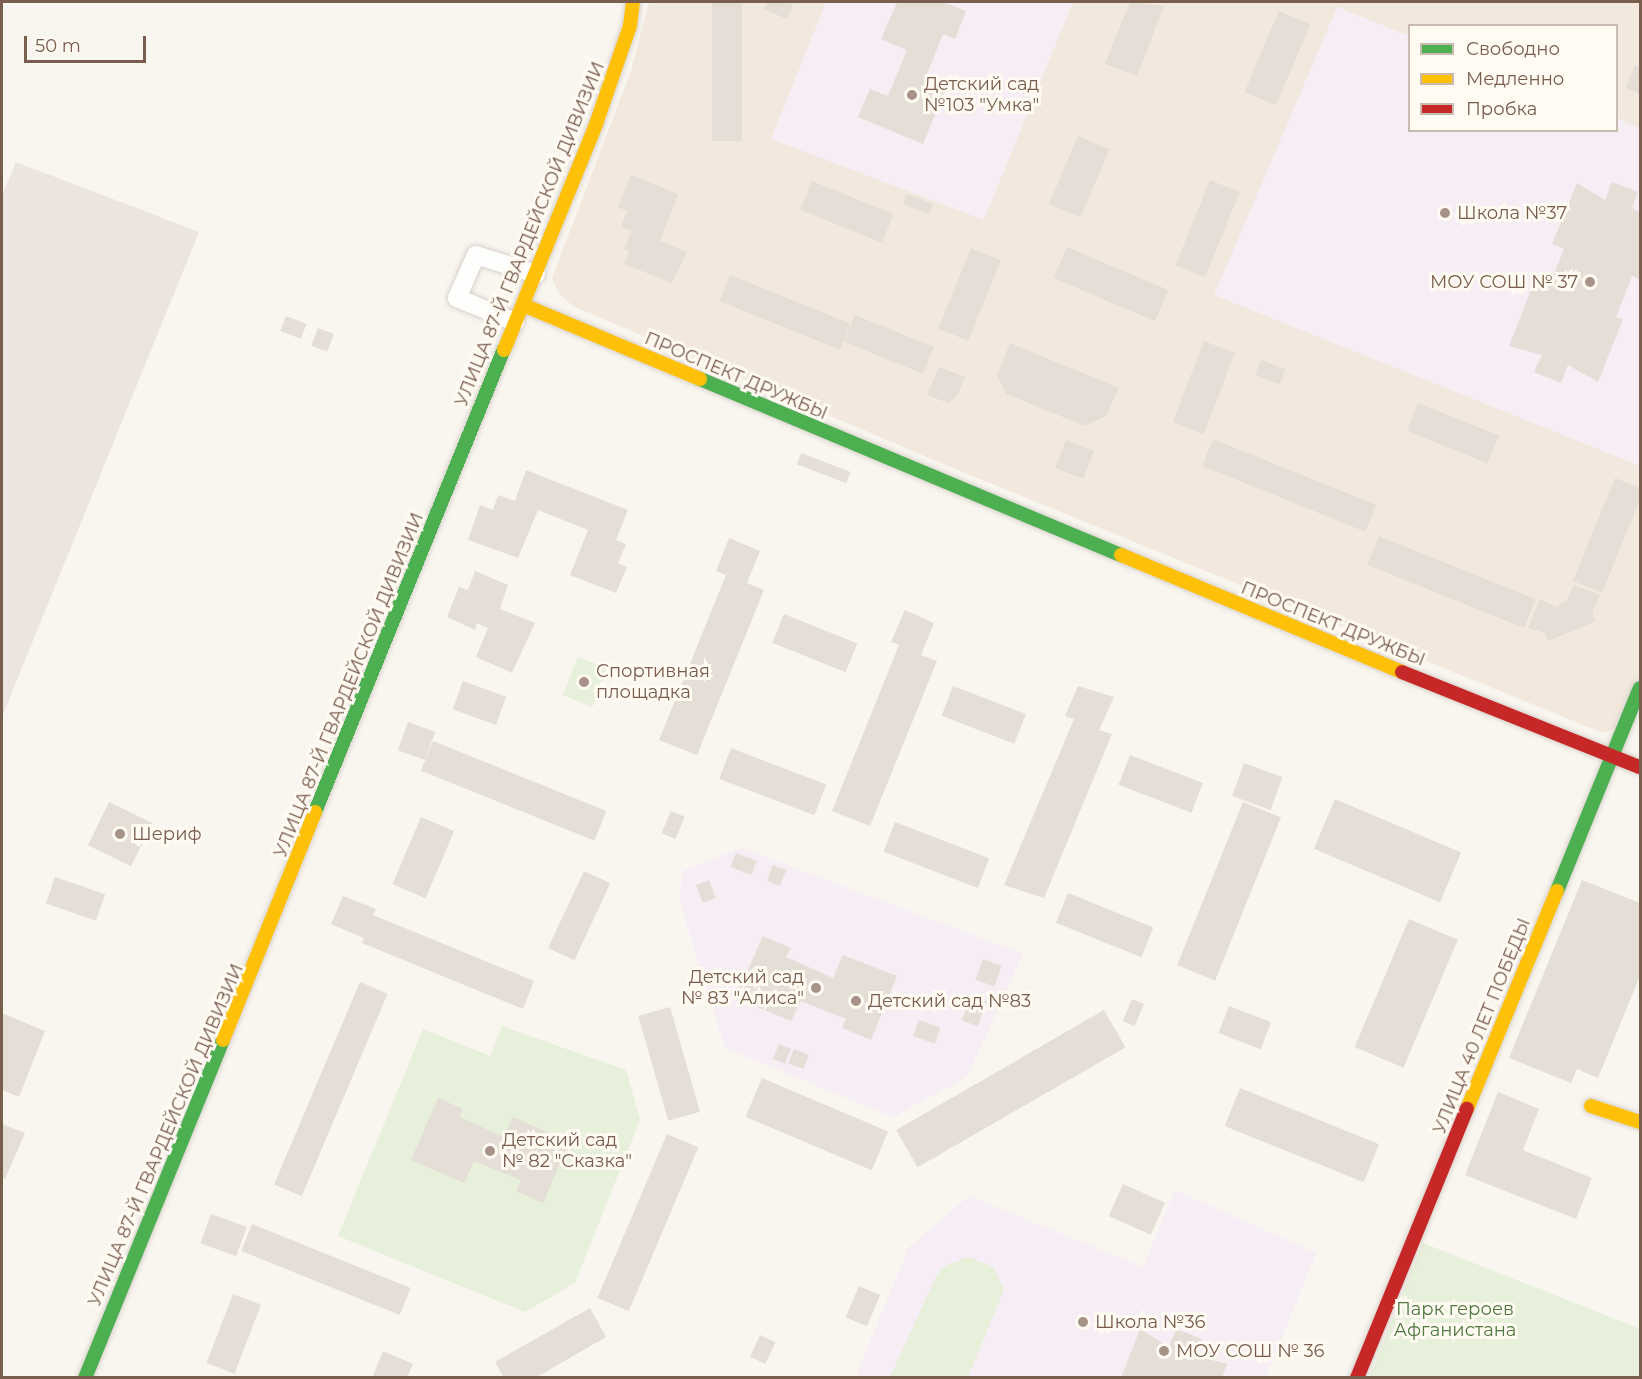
<!DOCTYPE html>
<meta charset="utf-8">
<style>
body{margin:0}
#map{position:relative;width:1642px;height:1379px;overflow:hidden;background:#f9f5ef;font-family:Montserrat,sans-serif}
div>[style]{position:absolute}
[style*='--x']{left:calc(var(--x)*1px);top:calc(var(--y)*1px);width:calc(var(--w)*1px);rotate:calc(var(--a)*1deg)}
.residential>*{inset:0;background:#f2e8dd}
.industrial>*{inset:0;background:#ece5df}
.education>*{inset:0;background:#f6edf5}
.green>*{inset:0;background:#e6f0da;transform-origin:0 0}
.building>*{inset:0;background:#e5ded6;transform-origin:0 0}
.roads{filter:drop-shadow(0 0 2px #d8d2cd) drop-shadow(0 0 2px #d8d2cd)}
.street>*{height:18px;margin:-9px;padding:0 9px;transform-origin:9px;border-radius:9px;background:#fefefd}
.fast>*{height:14px;margin:-7px;padding:0 7px;transform-origin:7px;border-radius:7px;background:#4caf50}
.slow>*{height:14px;margin:-7px;padding:0 7px;transform-origin:7px;border-radius:7px;background:#ffc107}
.jam>*{height:14px;margin:-7px;padding:0 7px;transform-origin:7px;border-radius:7px;background:#c62828}
.dots>*{width:16px;height:16px;translate:-50% -50%;box-sizing:border-box;border:3px solid #fffaf2;border-radius:50%}
span{translate:-50% -50%;white-space:nowrap;text-align:center;line-height:1.15;-webkit-text-stroke:6px #fffaf2;paint-order:stroke}
.poi-label{font-size:18px;color:#795d4d}
.left{translate:0 -50%;text-align:left}
.right{translate:-100% -50%;text-align:right}
.street-label{font-size:18px;color:#795d4d}
.park-label{font-size:18px;color:#517941}
.frame{position:absolute;inset:0;border:3px solid #795d4d;pointer-events:none}
.legend{position:absolute;left:1408px;top:24px;width:210px;height:108px;box-sizing:border-box;background:#fffaf2;border:2px solid #c9bbb0;margin:0;padding:8px 10px;list-style:none;font-size:18px;color:#795d4d}
.legend li{display:flex;align-items:center;gap:12px;height:30px}
.legend b{width:30px;border:2px solid #c9bbb0}
.scale{position:absolute;left:24px;top:36px;width:122px;height:27px;box-sizing:border-box;border:3px solid #795d4d;border-top:0;padding-left:8px;font-size:18px;line-height:21px;white-space:nowrap;color:#795d4d;-webkit-text-stroke:4px #fffaf2;paint-order:stroke}
</style>
<div id="map">
<div class="residential">
<div style="clip-path:polygon(evenodd,649px 2px,1640px 2px,1640px 678px,1616px 728px,1603px 733px,943px 464px,573px 306px,559px 294px,552px 278px,631px 71px,649px 2px,1410px 26px,1616px 26px,1616px 130px,1410px 130px,1410px 26px)"></div>
</div>
<div class="industrial">
<div style="clip-path:polygon(16px 162px,199px 232px,2px 717px,2px 195px)"></div>
</div>
<div class="education">
<div style="clip-path:polygon(826px 2px,1073px 2px,984px 220px,771px 139px)"></div>
<div style="clip-path:polygon(1337px 7px,1409px 36px,1410px 130px,1616px 130px,1617px 118px,1640px 128px,1640px 466px,1214px 295px)"></div>
<div style="clip-path:polygon(741px 848px,1023px 954px,967px 1077px,893px 1117px,725px 1048px,679px 899px,683px 871px)"></div>
<div style="clip-path:polygon(1175px 1190px,1316px 1253px,1266px 1377px,855px 1378px,909px 1247px,969px 1196px,1143px 1267px)"></div>
</div>
<div class="green">
<div style="left:578px;top:657px;width:32px;height:41px;rotate:22deg"></div>
<div style="clip-path:polygon(502px 1026px,626px 1070px,640px 1120px,575px 1283px,525px 1312px,338px 1236px,423px 1029px,490px 1056px)"></div>
<div style="clip-path:polygon(1423px 1243px,1640px 1329px,1640px 1377px,1369px 1378px)"></div>
<div style="clip-path:polygon(968px 1257px,993px 1267px,1004px 1289px,968px 1377px,890px 1377px,936px 1277px,943px 1267px)"></div>
</div>
<div class="building">
<div style="left:712px;top:2px;width:30px;height:139px"></div>
<div style="clip-path:polygon(767px 2px,787px 2px,793px 4px,787px 19px,763px 9px)"></div>
<div style="clip-path:polygon(897px 2px,943px 2px,966px 11px,955px 39px,943px 34px,925px 79px,946px 88px,923px 144px,858px 117px,870px 89px,888px 96px,907px 50px,881px 39px)"></div>
<div style="clip-path:polygon(1130px 2px,1164px 6px,1137px 76px,1105px 64px)"></div>
<div style="left:1279px;top:11px;width:34px;height:88px;rotate:23deg"></div>
<div style="clip-path:polygon(1635px 65px,1640px 67px,1639px 93px,1626px 88px)"></div>
<div style="left:1078px;top:136px;width:34px;height:74px;rotate:23deg"></div>
<div style="clip-path:polygon(631px 175px,678px 194px,660px 241px,687px 252px,672px 283px,624px 264px,629px 251px,624px 249px,632px 231px,621px 227px,627px 211px,618px 207px)"></div>
<div style="left:1210px;top:180px;width:32px;height:92px;rotate:22deg"></div>
<div style="left:812px;top:181px;width:88px;height:31px;rotate:22deg"></div>
<div style="clip-path:polygon(1612px 182px,1638px 192px,1632px 208px,1640px 212px,1640px 275px,1639px 279px,1632px 276px,1616px 317px,1623px 319px,1598px 382px,1568px 365px,1561px 383px,1534px 372px,1542px 355px,1509px 346px,1533px 285px,1547px 291px,1564px 249px,1552px 244px,1577px 183px,1605px 200px)"></div>
<div style="left:907px;top:194px;width:28px;height:11px;rotate:21deg"></div>
<div style="left:1067px;top:247px;width:110px;height:34px;rotate:23deg"></div>
<div style="left:971px;top:248px;width:32px;height:87px;rotate:22deg"></div>
<div style="left:730px;top:275px;width:130px;height:28px;rotate:22deg"></div>
<div style="left:855px;top:315px;width:85px;height:29px;rotate:22deg"></div>
<div style="left:286px;top:316px;width:22px;height:16px;rotate:21deg"></div>
<div style="left:318px;top:328px;width:17px;height:19px;rotate:21deg"></div>
<div style="left:1204px;top:341px;width:33px;height:87px;rotate:21deg"></div>
<div style="clip-path:polygon(1010px 343px,1119px 388px,1106px 416px,1085px 426px,1006px 394px,997px 375px)"></div>
<div style="left:1261px;top:360px;width:26px;height:16px;rotate:21deg"></div>
<div style="clip-path:polygon(939px 367px,965px 377px,957px 396px,948px 403px,927px 395px)"></div>
<div style="left:1418px;top:403px;width:87px;height:30px;rotate:22deg"></div>
<div style="left:1213px;top:439px;width:176px;height:29px;rotate:22deg"></div>
<div style="left:1066px;top:440px;width:30px;height:30px;rotate:21deg"></div>
<div style="left:801px;top:453px;width:53px;height:12px;rotate:21deg"></div>
<div style="clip-path:polygon(526px 470px,628px 510px,616px 540px,626px 544px,618px 563px,627px 567px,616px 593px,570px 575px,588px 530px,538px 510px,518px 558px,468px 540px,480px 505px,493px 510px,498px 495px,515px 501px)"></div>
<div style="clip-path:polygon(1615px 478px,1640px 488px,1640px 499px,1602px 593px,1573px 581px)"></div>
<div style="left:1379px;top:536px;width:169px;height:31px;rotate:22deg"></div>
<div style="clip-path:polygon(729px 538px,760px 551px,747px 583px,764px 590px,697px 755px,659px 740px,726px 575px,716px 571px)"></div>
<div style="clip-path:polygon(475px 571px,508px 585px,500px 609px,535px 623px,512px 673px,476px 657px,488px 628px,477px 623px,475px 630px,447px 617px,459px 587px,468px 590px)"></div>
<div style="clip-path:polygon(1574px 585px,1600px 595px,1592px 613px,1596px 621px,1548px 641px,1545px 633px,1528px 628px,1540px 599px,1556px 607px,1567px 600px)"></div>
<div style="clip-path:polygon(905px 610px,934px 623px,921px 655px,937px 661px,870px 826px,832px 811px,899px 645px,891px 642px)"></div>
<div style="left:784px;top:614px;width:79px;height:31px;rotate:22deg"></div>
<div style="left:463px;top:681px;width:46px;height:30px;rotate:20deg"></div>
<div style="left:953px;top:686px;width:78px;height:32px;rotate:21deg"></div>
<div style="clip-path:polygon(1078px 686px,1114px 697px,1099px 730px,1112px 734px,1044px 898px,1004px 885px,1074px 719px,1065px 716px)"></div>
<div style="left:408px;top:722px;width:29px;height:30px;rotate:20deg"></div>
<div style="left:433px;top:741px;width:187px;height:32px;rotate:22deg"></div>
<div style="left:731px;top:748px;width:102px;height:33px;rotate:21deg"></div>
<div style="left:1130px;top:755px;width:78px;height:32px;rotate:21deg"></div>
<div style="left:1244px;top:763px;width:41px;height:35px;rotate:20deg"></div>
<div style="left:1335px;top:799px;width:137px;height:54px;rotate:23deg"></div>
<div style="left:109px;top:802px;width:48px;height:48px;rotate:26deg"></div>
<div style="left:1243px;top:802px;width:41px;height:176px;rotate:22deg"></div>
<div style="left:671px;top:811px;width:15px;height:24px;rotate:23deg"></div>
<div style="left:421px;top:817px;width:36px;height:73px;rotate:23deg"></div>
<div style="left:895px;top:822px;width:101px;height:32px;rotate:21deg"></div>
<div style="left:736px;top:853px;width:22px;height:15px;rotate:21deg"></div>
<div style="left:773px;top:865px;width:14px;height:17px;rotate:21deg"></div>
<div style="left:584px;top:871px;width:29px;height:85px;rotate:25deg"></div>
<div style="left:55px;top:877px;width:53px;height:28px;rotate:19deg"></div>
<div style="left:709px;top:880px;width:19px;height:14px;rotate:69deg"></div>
<div style="clip-path:polygon(1582px 880px,1640px 903px,1640px 976px,1598px 1078px,1577px 1069px,1571px 1083px,1509px 1058px)"></div>
<div style="left:1068px;top:893px;width:92px;height:32px;rotate:22deg"></div>
<div style="clip-path:polygon(343px 896px,376px 909px,373px 915px,534px 981px,523px 1009px,362px 943px,364px 938px,331px 924px)"></div>
<div style="left:1409px;top:919px;width:53px;height:139px;rotate:23deg"></div>
<div style="clip-path:polygon(763px 936px,791px 948px,786px 957px,833px 978px,843px 955px,897px 976px,871px 1040px,842px 1028px,846px 1019px,801px 1001px,791px 1021px,735px 998px)"></div>
<div style="left:983px;top:959px;width:20px;height:22px;rotate:20deg"></div>
<div style="left:360px;top:982px;width:30px;height:220px;rotate:23deg"></div>
<div style="left:971px;top:996px;width:17px;height:26px;rotate:21deg"></div>
<div style="left:1132px;top:999px;width:13px;height:24px;rotate:23deg"></div>
<div style="left:1229px;top:1006px;width:45px;height:29px;rotate:21deg"></div>
<div style="left:670px;top:1007px;width:109px;height:33px;rotate:74deg"></div>
<div style="left:1104px;top:1010px;width:43px;height:240px;rotate:60deg"></div>
<div style="clip-path:polygon(2px 1013px,45px 1031px,19px 1097px,2px 1090px)"></div>
<div style="left:919px;top:1020px;width:23px;height:17px;rotate:20deg"></div>
<div style="left:779px;top:1044px;width:13px;height:16px;rotate:23deg"></div>
<div style="left:794px;top:1049px;width:16px;height:15px;rotate:22deg"></div>
<div style="left:762px;top:1078px;width:137px;height:42px;rotate:23deg"></div>
<div style="left:1240px;top:1088px;width:150px;height:41px;rotate:22deg"></div>
<div style="clip-path:polygon(1498px 1092px,1539px 1109px,1523px 1150px,1592px 1178px,1576px 1219px,1465px 1175px)"></div>
<div style="clip-path:polygon(438px 1098px,463px 1109px,459px 1117px,504px 1137px,513px 1117px,569px 1142px,543px 1203px,516px 1191px,521px 1180px,474px 1161px,464px 1183px,411px 1160px)"></div>
<div style="clip-path:polygon(2px 1124px,25px 1133px,5px 1179px,2px 1178px)"></div>
<div style="left:667px;top:1134px;width:34px;height:178px;rotate:23deg"></div>
<div style="left:1123px;top:1184px;width:46px;height:35px;rotate:24deg"></div>
<div style="left:211px;top:1214px;width:38px;height:31px;rotate:20deg"></div>
<div style="left:252px;top:1224px;width:171px;height:29px;rotate:22deg"></div>
<div style="left:859px;top:1286px;width:23px;height:34px;rotate:23deg"></div>
<div style="left:233px;top:1294px;width:30px;height:74px;rotate:21deg"></div>
<div style="clip-path:polygon(590px 1308px,606px 1337px,535px 1378px,504px 1378px,495px 1362px)"></div>
<div style="clip-path:polygon(1140px 1329px,1169px 1347px,1176px 1329px,1202px 1339px,1195px 1355px,1227px 1364px,1222px 1378px,1121px 1378px)"></div>
<div style="left:760px;top:1335px;width:17px;height:24px;rotate:25deg"></div>
<div style="clip-path:polygon(383px 1351px,413px 1364px,407px 1378px,372px 1378px)"></div>
</div>
<div class="roads">
<div class="street">
<div style="--x:515;--y:322;--w:63;--a:-157.5"></div>
<div style="--x:457;--y:298;--w:47;--a:-66.2"></div>
<div style="--x:476;--y:255;--w:63;--a:17.6"></div>
</div>
<div class="fast">
<div style="--x:700;--y:379;--w:456;--a:22.7"></div>
<div style="--x:315;--y:812;--w:499;--a:-67.8"></div>
<div style="--x:1557;--y:891;--w:219;--a:-67.8"></div>
<div style="--x:85;--y:1378;--w:365;--a:-67.8"></div>
</div>
<div class="slow">
<div style="--x:523;--y:305;--w:192;--a:22.7"></div>
<div style="--x:504;--y:350;--w:244;--a:-67.8"></div>
<div style="--x:596;--y:124;--w:104;--a:-70.9"></div>
<div style="--x:630;--y:26;--w:24;--a:-83"></div>
<div style="--x:1121;--y:555;--w:304;--a:22.6"></div>
<div style="--x:223;--y:1040;--w:246;--a:-68"></div>
<div style="--x:1591;--y:1106;--w:52;--a:18.1"></div>
<div style="--x:1467;--y:1109;--w:236;--a:-67.6"></div>
</div>
<div class="jam">
<div style="--x:1402;--y:672;--w:256;--a:21.8"></div>
<div style="--x:1357;--y:1378;--w:291;--a:-67.8"></div>
</div>
</div>
<div class="dots">
<div style="left:912px;top:95px;background:#a69286"></div>
<div style="left:1445px;top:213px;background:#a69286"></div>
<div style="left:1590px;top:282px;background:#a69286"></div>
<div style="left:584px;top:682px;background:#a69286"></div>
<div style="left:120px;top:834px;background:#a69286"></div>
<div style="left:816px;top:988px;background:#a69286"></div>
<div style="left:856px;top:1001px;background:#a69286"></div>
<div style="left:490px;top:1151px;background:#a69286"></div>
<div style="left:1083px;top:1322px;background:#a69286"></div>
<div style="left:1164px;top:1351px;background:#a69286"></div>
</div>
<div class="poi-label">
<span class="left" style="left:924px;top:95px">Детский сад<br>№103 "Умка"</span>
<span class="left" style="left:1457px;top:213px">Школа №37</span>
<span class="right" style="left:1578px;top:282px">МОУ СОШ № 37</span>
<span class="left" style="left:596px;top:682px">Спортивная<br>площадка</span>
<span class="left" style="left:132px;top:834px">Шериф</span>
<span class="right" style="left:804px;top:988px">Детский сад<br>№ 83 "Алиса"</span>
<span class="left" style="left:868px;top:1001px">Детский сад №83</span>
<span class="left" style="left:502px;top:1151px">Детский сад<br>№ 82 "Сказка"</span>
<span class="left" style="left:1095px;top:1322px">Школа №36</span>
<span class="left" style="left:1176px;top:1351px">МОУ СОШ № 36</span>
</div>
<div class="street-label">
<span style="left:530px;top:234px;rotate:-68deg">УЛИЦА 87-Й ГВАРДЕЙСКОЙ ДИВИЗИИ</span>
<span style="left:736px;top:376px;rotate:23deg">ПРОСПЕКТ ДРУЖБЫ</span>
<span style="left:1333px;top:624px;rotate:22deg">ПРОСПЕКТ ДРУЖБЫ</span>
<span style="left:349px;top:685px;rotate:-68deg">УЛИЦА 87-Й ГВАРДЕЙСКОЙ ДИВИЗИИ</span>
<span style="left:1482px;top:1026px;rotate:-68deg">УЛИЦА 40 ЛЕТ ПОБЕДЫ</span>
<span style="left:166px;top:1135px;rotate:-67deg">УЛИЦА 87-Й ГВАРДЕЙСКОЙ ДИВИЗИИ</span>
</div>
<div class="park-label">
<span style="left:1455px;top:1320px">Парк героев<br>Афганистана</span>
</div>
<div class="frame"></div>
<ul class="legend">
<li><b style="height:8px;background:#4caf50"></b>Свободно</li>
<li><b style="height:8px;background:#ffc107"></b>Медленно</li>
<li><b style="height:8px;background:#c62828"></b>Пробка</li>
</ul>
<div class="scale">50 m</div>
</div>
